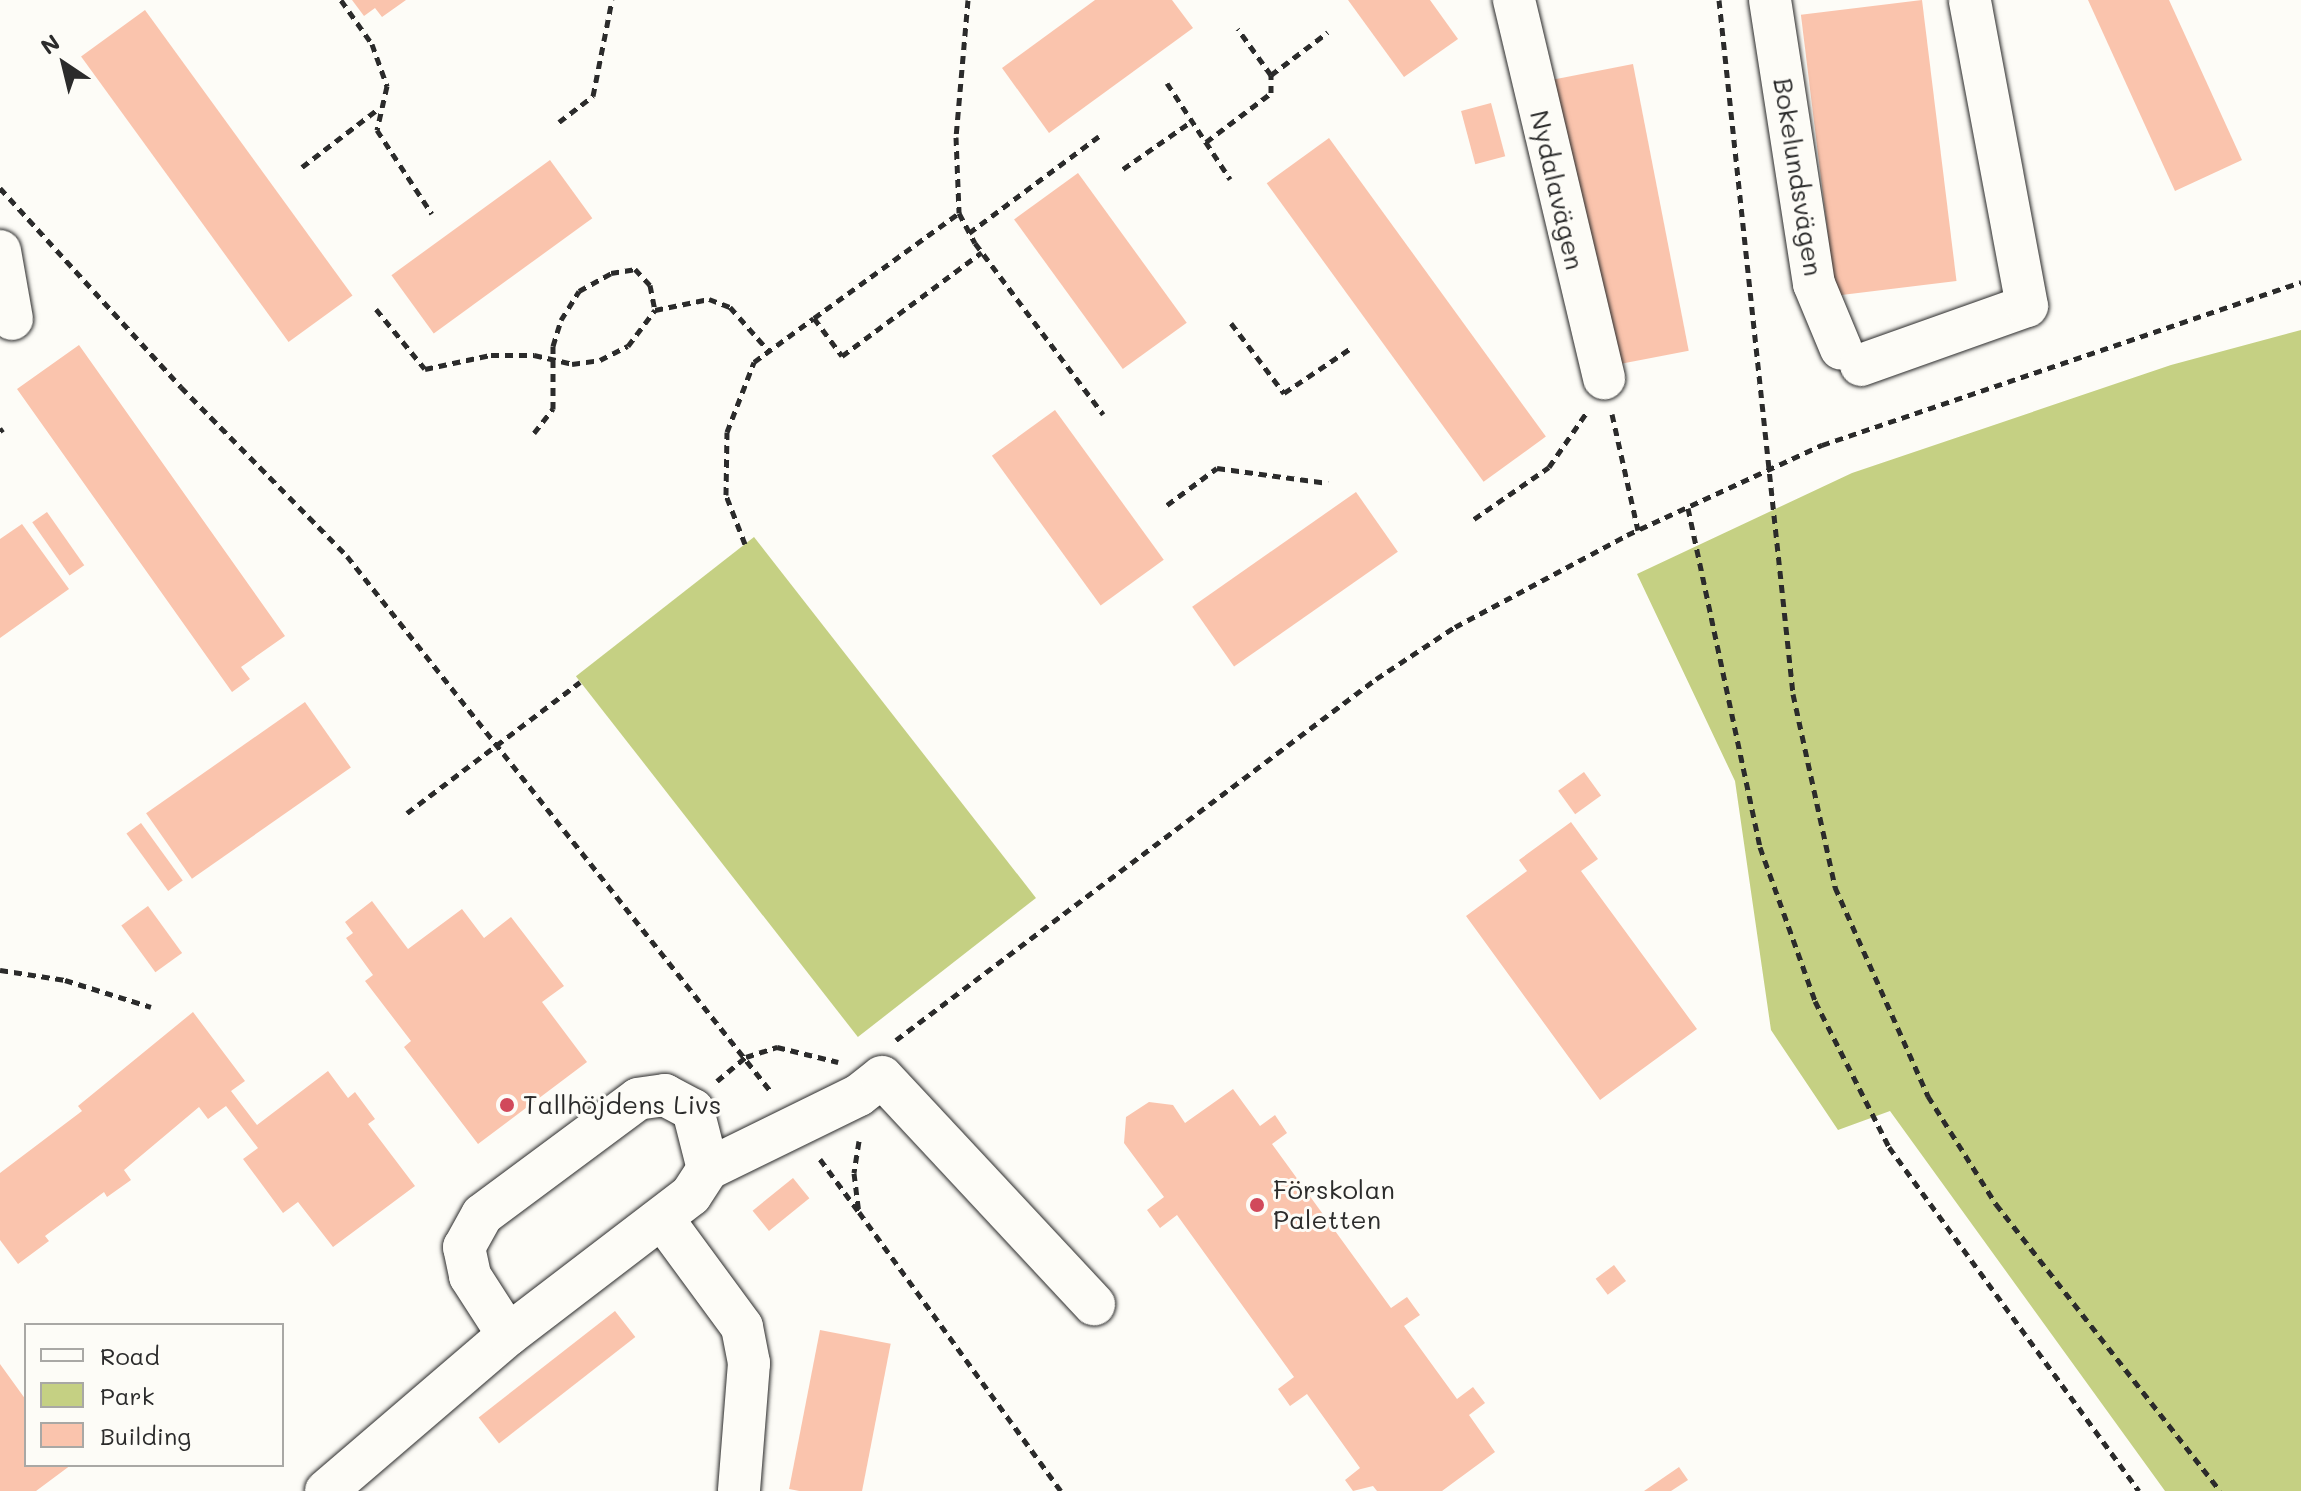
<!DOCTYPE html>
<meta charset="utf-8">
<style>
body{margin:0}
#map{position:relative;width:2301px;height:1491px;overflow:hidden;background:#fdfcf7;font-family:Mali,sans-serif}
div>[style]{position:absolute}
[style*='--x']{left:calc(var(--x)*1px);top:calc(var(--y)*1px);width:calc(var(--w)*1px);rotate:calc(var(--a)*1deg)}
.green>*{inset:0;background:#c5d083;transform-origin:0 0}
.building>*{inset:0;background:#fac4ad;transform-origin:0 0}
.path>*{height:5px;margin-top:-2.5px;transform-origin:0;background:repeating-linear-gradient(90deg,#2b2b2b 0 8px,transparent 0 14px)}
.roads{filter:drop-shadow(0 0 2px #2b2b2b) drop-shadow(0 0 2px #2b2b2b)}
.minor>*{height:42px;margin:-21px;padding:0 21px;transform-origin:21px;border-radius:21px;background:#fdfcf7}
.dots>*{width:22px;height:22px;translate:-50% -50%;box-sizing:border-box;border:4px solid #fdfcf7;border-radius:50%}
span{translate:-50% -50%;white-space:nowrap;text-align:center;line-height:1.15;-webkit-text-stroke:6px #fdfcf7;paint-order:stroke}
.street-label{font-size:26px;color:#2b2b2b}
.poi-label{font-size:26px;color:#2b2b2b}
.left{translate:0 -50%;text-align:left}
.legend{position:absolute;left:24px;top:1323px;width:260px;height:144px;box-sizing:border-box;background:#fdfcf7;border:2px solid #a9a8a5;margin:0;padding:10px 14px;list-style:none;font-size:24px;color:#2b2b2b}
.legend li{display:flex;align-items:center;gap:16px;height:40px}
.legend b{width:40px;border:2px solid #a9a8a5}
.north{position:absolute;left:24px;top:24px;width:80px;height:80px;-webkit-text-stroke:6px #fdfcf7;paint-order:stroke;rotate:325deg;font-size:22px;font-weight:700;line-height:32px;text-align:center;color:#2b2b2b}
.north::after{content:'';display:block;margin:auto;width:28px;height:36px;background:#2b2b2b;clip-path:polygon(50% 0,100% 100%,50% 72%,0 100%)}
</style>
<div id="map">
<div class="green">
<div style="clip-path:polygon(2301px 330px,2301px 1491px,2165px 1491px,1890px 1111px,1838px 1130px,1771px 1030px,1735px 781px,1637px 574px,1852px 473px,2171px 365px)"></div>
<div style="left:754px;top:537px;width:458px;height:226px;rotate:52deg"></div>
</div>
<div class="building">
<div style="clip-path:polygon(352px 0,406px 0,382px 17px,375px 8px,364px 16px)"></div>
<div style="clip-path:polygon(1095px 0,1172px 0,1193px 28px,1049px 133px,1002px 68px)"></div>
<div style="clip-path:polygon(1348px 0,1430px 0,1458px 39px,1404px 77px)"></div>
<div style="left:1922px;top:0;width:283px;height:122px;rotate:83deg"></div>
<div style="clip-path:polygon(2088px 0,2169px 0,2242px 160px,2175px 191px)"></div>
<div style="left:145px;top:10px;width:353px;height:79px;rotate:54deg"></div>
<div style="left:1633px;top:64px;width:292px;height:86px;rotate:79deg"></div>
<div style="left:1491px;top:103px;width:55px;height:31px;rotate:75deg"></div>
<div style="left:1329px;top:138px;width:369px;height:77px;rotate:54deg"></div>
<div style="left:550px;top:160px;width:72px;height:196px;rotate:54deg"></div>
<div style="left:1078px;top:173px;width:185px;height:79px;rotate:54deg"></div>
<div style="clip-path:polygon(79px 345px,285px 636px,241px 667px,250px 679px,232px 692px,17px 389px)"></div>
<div style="left:1055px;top:410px;width:185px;height:78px;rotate:54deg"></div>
<div style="left:1356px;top:492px;width:73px;height:200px;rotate:55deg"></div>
<div style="left:47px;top:512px;width:65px;height:18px;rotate:55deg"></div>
<div style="clip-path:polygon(22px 524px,69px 589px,0 638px,0 539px)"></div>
<div style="left:305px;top:702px;width:80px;height:194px;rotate:55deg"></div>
<div style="left:1584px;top:772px;width:29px;height:32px;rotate:54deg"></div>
<div style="clip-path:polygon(1571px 822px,1598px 859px,1581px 871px,1697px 1029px,1600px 1100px,1466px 916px,1527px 871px,1519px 860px)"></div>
<div style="left:141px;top:823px;width:71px;height:18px;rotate:54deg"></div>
<div style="clip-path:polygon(372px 901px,408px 949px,462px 909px,484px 938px,511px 917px,564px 986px,542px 1002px,587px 1062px,478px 1144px,404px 1047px,411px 1041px,365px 981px,373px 975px,346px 938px,353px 933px,345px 922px)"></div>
<div style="left:148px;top:906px;width:58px;height:33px;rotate:54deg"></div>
<div style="clip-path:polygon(193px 1012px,245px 1081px,231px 1091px,257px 1125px,328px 1071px,348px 1098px,355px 1092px,375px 1119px,368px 1124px,415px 1186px,333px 1247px,298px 1202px,283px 1213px,243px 1159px,258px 1148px,226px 1106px,208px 1119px,199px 1107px,124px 1170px,131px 1180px,107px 1197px,104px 1192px,45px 1236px,49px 1241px,18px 1264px,0 1240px,0 1173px,82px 1111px,78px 1106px)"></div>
<div style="clip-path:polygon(1233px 1089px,1260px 1126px,1275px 1115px,1287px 1133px,1272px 1144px,1391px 1308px,1407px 1297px,1420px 1315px,1404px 1326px,1457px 1399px,1473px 1387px,1485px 1403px,1469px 1415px,1495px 1452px,1442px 1491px,1377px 1491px,1373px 1486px,1353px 1491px,1345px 1480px,1360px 1468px,1307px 1394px,1290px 1406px,1278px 1389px,1294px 1377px,1177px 1215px,1160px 1228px,1147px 1210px,1164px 1197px,1124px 1143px,1126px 1117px,1149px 1102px,1173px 1105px,1185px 1123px)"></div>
<div style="left:793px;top:1178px;width:26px;height:52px;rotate:51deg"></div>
<div style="left:1614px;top:1265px;width:20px;height:23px;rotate:53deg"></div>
<div style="left:615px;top:1311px;width:33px;height:173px;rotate:52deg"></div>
<div style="left:820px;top:1330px;width:72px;height:162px;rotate:11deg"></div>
<div style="clip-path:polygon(0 1364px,26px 1400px,26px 1465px,71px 1465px,36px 1491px,0 1491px)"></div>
<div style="clip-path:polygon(1679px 1467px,1688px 1480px,1671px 1491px,1644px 1491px)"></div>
</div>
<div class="path">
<div style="--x:341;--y:0;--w:54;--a:54.8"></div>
<div style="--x:372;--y:44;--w:45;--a:70.3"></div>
<div style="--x:387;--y:86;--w:45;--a:102.8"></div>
<div style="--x:377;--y:130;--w:100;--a:56.8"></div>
<div style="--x:968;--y:0;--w:138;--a:95"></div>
<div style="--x:956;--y:137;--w:76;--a:87.7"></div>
<div style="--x:959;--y:213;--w:34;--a:62"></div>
<div style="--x:975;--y:243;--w:214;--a:53.2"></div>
<div style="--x:1719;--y:0;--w:698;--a:83.91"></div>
<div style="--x:1793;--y:694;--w:198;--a:77.7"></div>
<div style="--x:1835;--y:887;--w:229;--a:66"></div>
<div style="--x:1928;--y:1096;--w:128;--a:57.8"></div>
<div style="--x:1996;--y:1204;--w:364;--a:52"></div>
<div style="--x:1271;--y:75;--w:71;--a:-37"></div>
<div style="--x:1167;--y:83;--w:115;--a:56.7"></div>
<div style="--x:559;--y:122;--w:43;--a:-37.4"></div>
<div style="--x:593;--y:96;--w:98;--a:-78.8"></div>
<div style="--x:1206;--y:142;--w:81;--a:-37"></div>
<div style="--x:1271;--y:93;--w:18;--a:-90"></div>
<div style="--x:1271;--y:75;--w:57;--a:-125.7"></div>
<div style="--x:302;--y:167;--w:96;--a:-37.3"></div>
<div style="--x:1123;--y:169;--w:84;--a:-34.8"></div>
<div style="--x:0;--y:188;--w:269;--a:47.7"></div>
<div style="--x:181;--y:387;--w:237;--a:45.5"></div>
<div style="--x:347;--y:556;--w:685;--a:51.64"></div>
<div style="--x:969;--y:233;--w:162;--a:-36.7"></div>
<div style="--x:376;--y:309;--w:77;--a:50.8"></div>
<div style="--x:425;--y:369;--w:67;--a:-12"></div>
<div style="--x:491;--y:355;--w:43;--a:0"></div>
<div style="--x:534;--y:355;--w:39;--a:13"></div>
<div style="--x:572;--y:364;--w:28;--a:-8"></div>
<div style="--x:600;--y:360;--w:31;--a:-27"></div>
<div style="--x:628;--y:346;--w:45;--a:-53.1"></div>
<div style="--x:655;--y:310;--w:55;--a:-11.5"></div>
<div style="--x:709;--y:299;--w:22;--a:21"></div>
<div style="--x:730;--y:307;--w:57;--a:48.5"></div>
<div style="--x:814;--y:318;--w:179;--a:-35.9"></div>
<div style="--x:1231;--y:323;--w:88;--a:52.9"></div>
<div style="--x:1284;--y:393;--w:81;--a:-33.9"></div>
<div style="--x:1612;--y:414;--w:119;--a:77.4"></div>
<div style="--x:0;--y:431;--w:4;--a:-34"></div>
<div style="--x:534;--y:433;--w:31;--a:-52"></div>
<div style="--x:553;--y:409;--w:63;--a:-90"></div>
<div style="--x:553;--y:346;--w:27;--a:-73"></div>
<div style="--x:561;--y:320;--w:34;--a:-58"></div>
<div style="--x:579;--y:291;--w:37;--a:-29"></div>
<div style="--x:611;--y:273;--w:24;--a:-9"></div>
<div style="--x:635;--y:269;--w:22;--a:47"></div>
<div style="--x:650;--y:285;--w:25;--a:79"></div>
<div style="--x:1167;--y:505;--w:62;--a:-36.5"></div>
<div style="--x:1217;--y:468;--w:112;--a:7.7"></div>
<div style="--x:1688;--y:508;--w:347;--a:78"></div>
<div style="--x:1760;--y:847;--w:164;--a:70.3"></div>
<div style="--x:1815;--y:1001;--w:164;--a:63.1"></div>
<div style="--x:1889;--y:1147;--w:425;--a:54"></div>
<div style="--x:1474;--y:519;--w:91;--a:-34.7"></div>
<div style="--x:1549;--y:467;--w:67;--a:-55.4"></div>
<div style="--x:745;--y:544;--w:53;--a:-111.2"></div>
<div style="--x:726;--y:495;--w:63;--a:-89.1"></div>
<div style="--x:727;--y:432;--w:75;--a:-68.9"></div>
<div style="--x:754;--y:362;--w:74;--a:-36.3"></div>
<div style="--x:814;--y:318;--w:47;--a:53.6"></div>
<div style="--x:842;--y:356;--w:174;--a:-36.6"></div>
<div style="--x:407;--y:813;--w:217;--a:-37.1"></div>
<div style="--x:0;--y:970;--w:66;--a:8.7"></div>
<div style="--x:65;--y:980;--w:90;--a:17.4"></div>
<div style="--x:896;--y:1040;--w:601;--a:-36.95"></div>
<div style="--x:1376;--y:679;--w:95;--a:-33.4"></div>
<div style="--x:1455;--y:627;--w:195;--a:-28.1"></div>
<div style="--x:1627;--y:535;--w:215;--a:-24.8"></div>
<div style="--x:1822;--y:445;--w:506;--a:-18.79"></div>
<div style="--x:717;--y:1081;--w:38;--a:-40"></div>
<div style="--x:746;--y:1057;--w:33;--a:-18"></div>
<div style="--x:777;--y:1047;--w:63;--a:13.8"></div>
<div style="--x:859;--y:1141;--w:32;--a:99"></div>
<div style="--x:854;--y:1173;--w:39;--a:83"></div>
<div style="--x:859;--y:1212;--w:344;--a:54.1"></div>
<div style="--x:820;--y:1159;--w:66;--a:53.7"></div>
</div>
<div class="roads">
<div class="minor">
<div style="--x:1514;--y:0;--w:389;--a:76.6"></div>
<div style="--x:1770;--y:0;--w:287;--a:81.2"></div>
<div style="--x:1814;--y:284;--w:70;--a:67.4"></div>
<div style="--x:0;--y:251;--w:69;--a:80"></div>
<div style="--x:1861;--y:365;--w:176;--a:-19.6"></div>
<div style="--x:2027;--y:306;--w:311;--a:-100.6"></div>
<div style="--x:708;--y:1169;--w:168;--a:-26.1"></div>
<div style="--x:859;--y:1095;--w:29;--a:-38"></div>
<div style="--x:882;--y:1077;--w:311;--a:47"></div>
<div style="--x:662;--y:1218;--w:135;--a:53.7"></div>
<div style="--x:742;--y:1327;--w:37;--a:79"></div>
<div style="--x:749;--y:1363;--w:128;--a:94.5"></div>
<div style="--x:326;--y:1491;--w:240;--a:-40.6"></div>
<div style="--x:508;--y:1335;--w:230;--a:-37.4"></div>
<div style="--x:691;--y:1195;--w:31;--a:-57"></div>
<div style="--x:708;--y:1169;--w:61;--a:-104.3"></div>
<div style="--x:693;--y:1110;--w:32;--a:-152"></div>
<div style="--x:665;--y:1095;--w:27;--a:172"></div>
<div style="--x:638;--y:1099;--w:194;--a:143.4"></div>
<div style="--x:482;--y:1215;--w:37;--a:119"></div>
<div style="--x:464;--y:1247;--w:30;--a:78"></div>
<div style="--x:470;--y:1276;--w:70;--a:57.2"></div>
</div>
</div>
<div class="dots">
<div style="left:507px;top:1105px;background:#d1495b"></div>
<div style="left:1257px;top:1205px;background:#d1495b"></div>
</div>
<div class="street-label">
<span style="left:1798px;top:177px;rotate:81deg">Bokelundsvägen</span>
<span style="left:1557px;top:190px;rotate:77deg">Nydalavägen</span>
</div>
<div class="poi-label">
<span class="left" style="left:523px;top:1105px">Tallhöjdens Livs</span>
<span class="left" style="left:1273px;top:1205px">Förskolan<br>Paletten</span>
</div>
<ul class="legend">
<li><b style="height:10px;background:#fdfcf7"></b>Road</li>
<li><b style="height:22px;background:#c5d083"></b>Park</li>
<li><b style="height:22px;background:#fac4ad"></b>Building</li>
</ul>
<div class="north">N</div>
</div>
